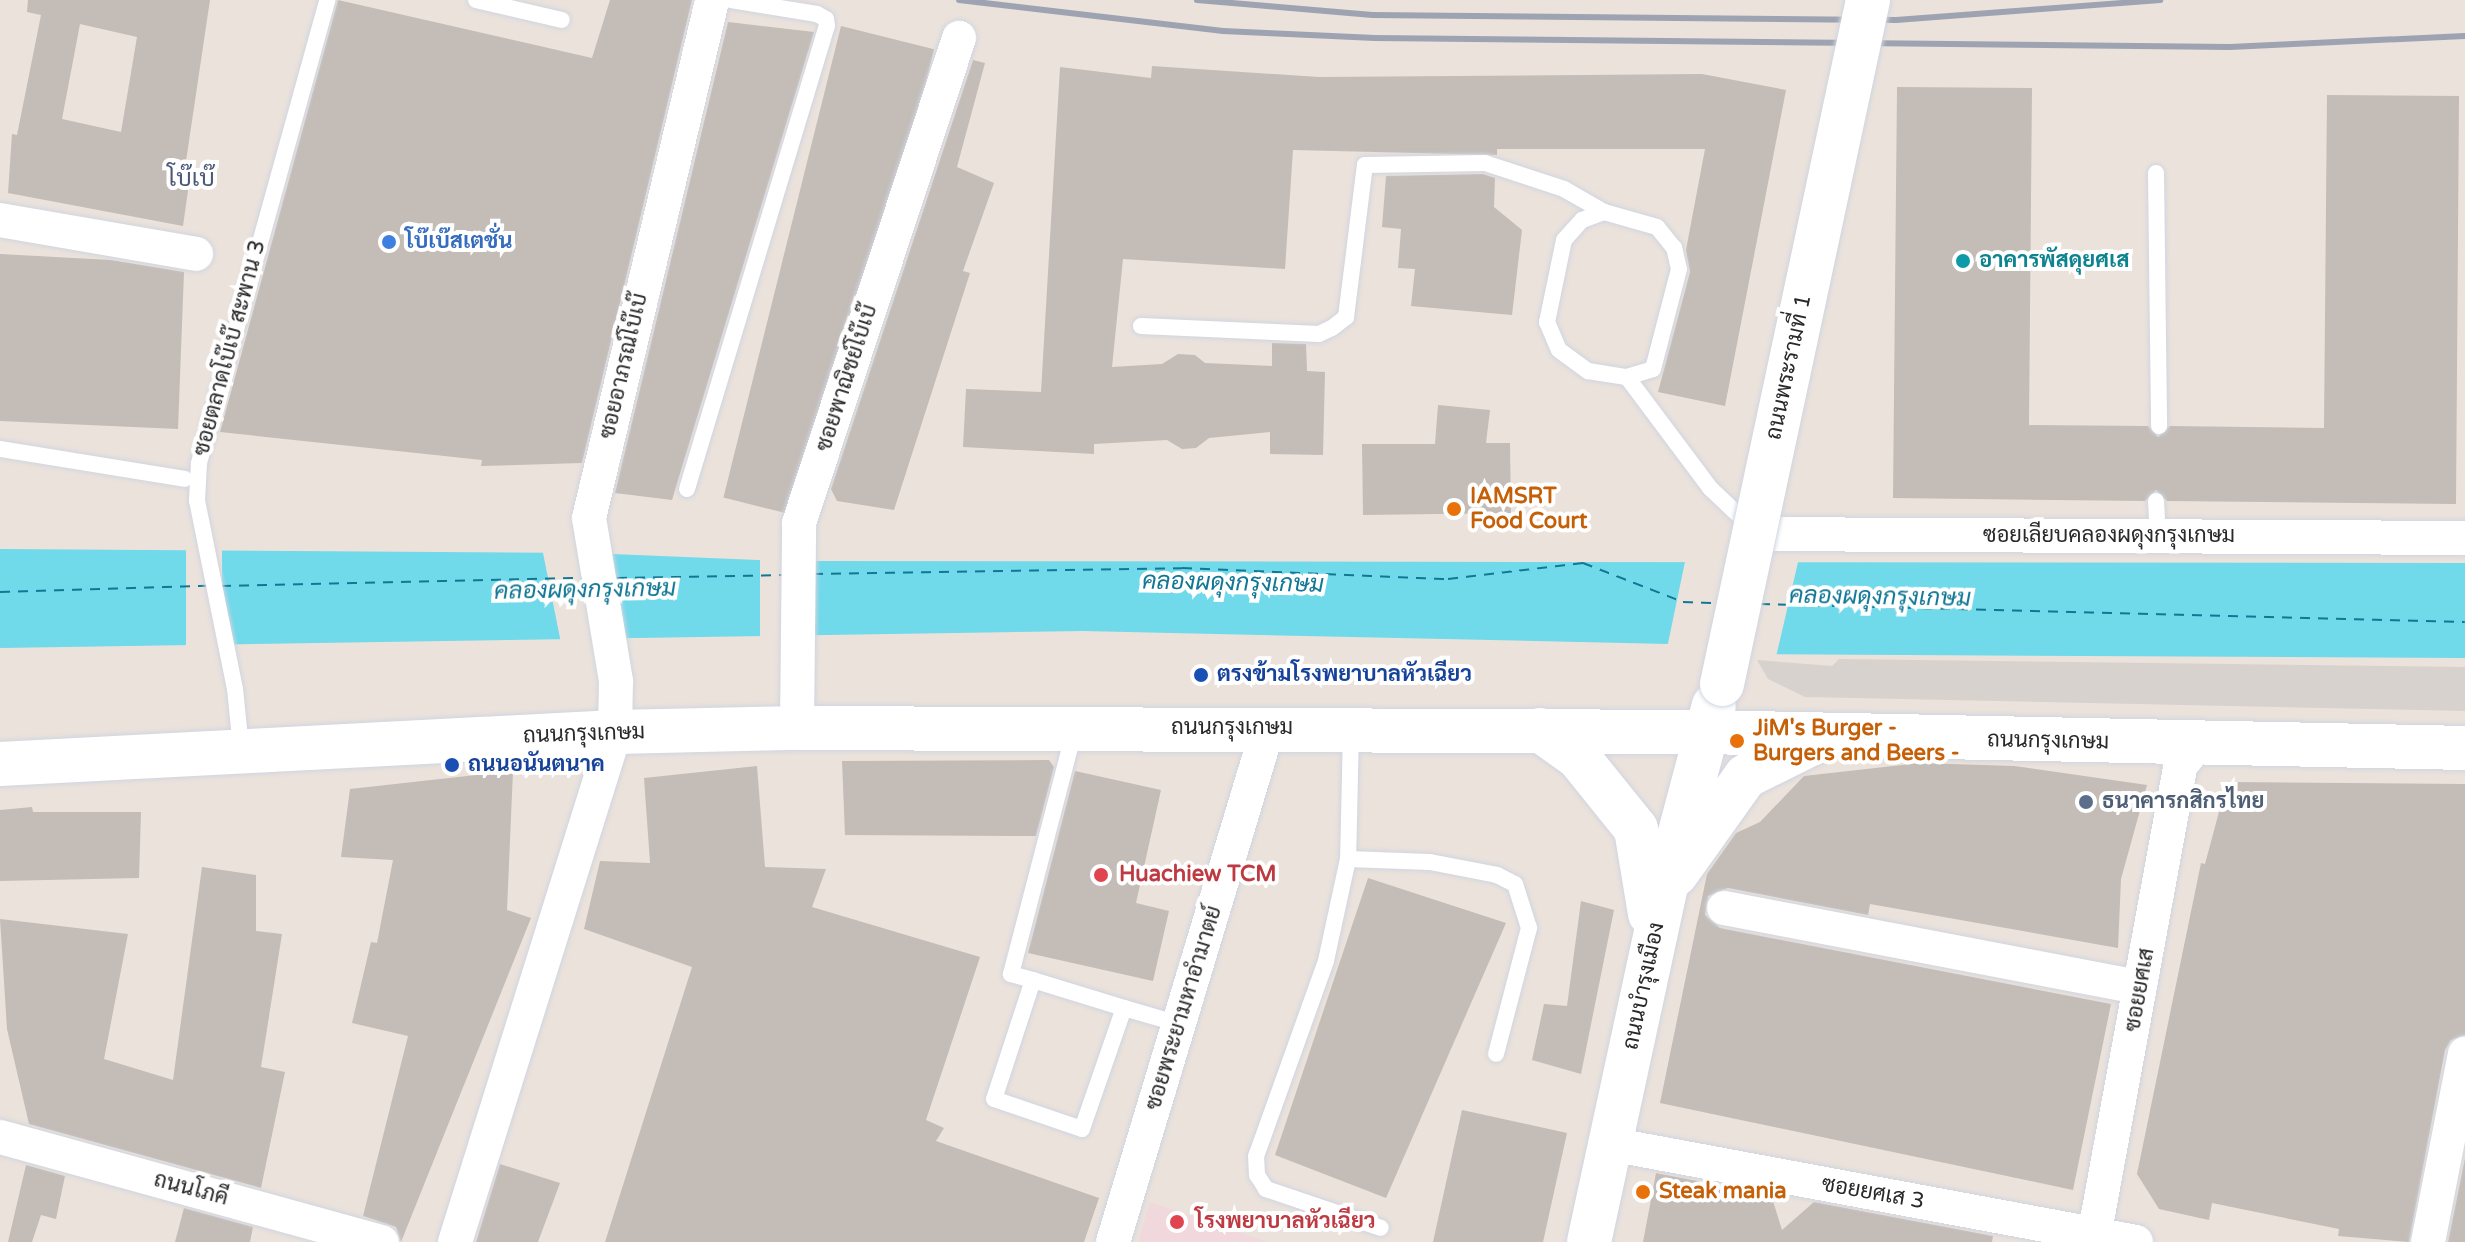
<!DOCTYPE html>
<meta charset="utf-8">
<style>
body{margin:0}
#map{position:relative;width:2465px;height:1242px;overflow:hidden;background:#ebe2db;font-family:"Varela Round",Sarabun,sans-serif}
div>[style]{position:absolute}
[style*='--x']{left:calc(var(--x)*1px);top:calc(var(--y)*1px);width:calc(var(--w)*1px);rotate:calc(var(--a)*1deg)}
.medical>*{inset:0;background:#f1d8dc}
.plaza>*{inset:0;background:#d7d2cd}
.water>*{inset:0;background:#70d9ea}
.pier>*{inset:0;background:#ebe2db;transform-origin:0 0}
.ferry>*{height:2px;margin-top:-1px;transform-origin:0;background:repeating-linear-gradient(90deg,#117794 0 10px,transparent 0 18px)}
.building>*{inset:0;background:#c3bcb7;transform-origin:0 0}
.roads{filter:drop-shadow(0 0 2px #d0d5e1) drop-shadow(0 0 2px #d0d5e1)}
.lane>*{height:16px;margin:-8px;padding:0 8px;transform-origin:8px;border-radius:8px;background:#fff}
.street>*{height:34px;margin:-17px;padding:0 17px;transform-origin:17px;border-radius:17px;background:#fff}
.secondary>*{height:44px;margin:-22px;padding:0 22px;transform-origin:22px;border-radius:22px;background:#fff}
.rail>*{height:6px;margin:-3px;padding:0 3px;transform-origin:3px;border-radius:3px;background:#9ea3b2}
.bridges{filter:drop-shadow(0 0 2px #d0d5e1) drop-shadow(0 0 2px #d0d5e1)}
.secondary-bridge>*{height:44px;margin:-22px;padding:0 22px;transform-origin:22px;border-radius:22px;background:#fff}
.dots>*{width:22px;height:22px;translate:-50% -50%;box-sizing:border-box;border:4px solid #fff;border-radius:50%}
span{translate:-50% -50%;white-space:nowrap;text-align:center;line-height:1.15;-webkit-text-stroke:8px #fff;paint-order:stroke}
.shop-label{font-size:22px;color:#366cbe;font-weight:700}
.left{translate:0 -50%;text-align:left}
.culture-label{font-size:22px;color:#0d838f;font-weight:700}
.street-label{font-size:22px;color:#292929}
.food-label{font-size:22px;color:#c56008;font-weight:700}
.transit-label{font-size:22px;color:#164399;font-weight:700}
.service-label{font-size:22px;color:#4e5e75;font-weight:700}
.health-label{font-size:22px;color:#be3a42;font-weight:700}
.neighbourhood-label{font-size:24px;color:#4b5877}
.water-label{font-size:24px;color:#117794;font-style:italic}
</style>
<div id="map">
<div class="medical">
<div style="clip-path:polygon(1150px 1202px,1268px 1242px,1138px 1242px)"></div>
</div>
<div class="plaza">
<div style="clip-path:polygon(1839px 659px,2465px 667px,2465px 711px,1805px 697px,1768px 679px,1757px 660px,1832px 666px)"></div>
</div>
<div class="water">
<div style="clip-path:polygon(0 549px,587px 553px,785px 561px,2465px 563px,2465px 658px,1728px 654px,1669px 644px,1083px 631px,0 648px)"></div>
</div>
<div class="pier">
<div style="left:186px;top:546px;width:36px;height:105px"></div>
<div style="clip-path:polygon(542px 548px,587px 549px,624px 642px,561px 643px)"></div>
<div style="clip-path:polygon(760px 556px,785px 557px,812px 639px,760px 640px)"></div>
<div style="clip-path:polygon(1686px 557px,1799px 558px,1776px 657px,1667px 648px)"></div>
</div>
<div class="ferry">
<div style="--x:813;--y:574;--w:369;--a:-0.9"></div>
<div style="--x:1182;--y:568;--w:266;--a:2.4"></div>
<div style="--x:1448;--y:579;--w:136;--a:-6.8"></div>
<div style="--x:1583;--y:563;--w:107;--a:21.3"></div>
<div style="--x:1683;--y:602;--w:35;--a:2"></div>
<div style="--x:617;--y:578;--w:166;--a:-1"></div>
<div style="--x:221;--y:586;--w:362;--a:-1.3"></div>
<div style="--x:0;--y:592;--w:207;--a:-1.7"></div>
<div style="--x:1760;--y:604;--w:705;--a:1.46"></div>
</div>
<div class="building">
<div style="clip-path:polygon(evenodd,28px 0,210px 0,186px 161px,192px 162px,183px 226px,8px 193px,12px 134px,17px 135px,41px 15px,27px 12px,28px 0,80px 24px,137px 37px,121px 132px,62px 119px,80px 24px)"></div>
<div style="clip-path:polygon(338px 0,592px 58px,610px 0,692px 0,582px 463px,481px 466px,482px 460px,220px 432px)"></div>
<div style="clip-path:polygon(728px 22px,814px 32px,672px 500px,615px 493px)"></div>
<div style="left:841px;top:26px;width:96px;height:486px;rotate:14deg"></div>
<div style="clip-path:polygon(973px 60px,985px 63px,957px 167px,994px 183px,963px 271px,970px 273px,894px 510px,837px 501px,831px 489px)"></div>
<div style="clip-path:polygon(1152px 66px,1319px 77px,1702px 74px,1786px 90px,1725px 406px,1658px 392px,1690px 272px,1686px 250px,1705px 149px,1497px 149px,1497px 155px,1293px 150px,1285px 269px,1123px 259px,1112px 367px,1162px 364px,1178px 354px,1195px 355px,1205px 363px,1272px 366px,1272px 343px,1306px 344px,1307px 371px,1325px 372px,1323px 455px,1270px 454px,1270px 432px,1209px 438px,1196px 448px,1182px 449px,1167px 440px,1094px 444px,1094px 454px,963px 447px,966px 389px,1041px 392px,1060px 67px,1151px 78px)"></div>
<div style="clip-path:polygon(1897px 87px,2032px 88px,2029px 425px,2148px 426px,2158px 437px,2170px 426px,2324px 428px,2327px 95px,2459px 96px,2456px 504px,2167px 501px,2156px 490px,2145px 501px,1893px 498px)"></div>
<div style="clip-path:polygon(1483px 174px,1495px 178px,1494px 207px,1522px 230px,1512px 315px,1411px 306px,1415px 269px,1398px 268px,1401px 229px,1382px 227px,1386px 176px)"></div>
<div style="clip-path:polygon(0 254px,111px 260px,184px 272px,178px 429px,0 421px)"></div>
<div style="clip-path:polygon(1438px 405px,1490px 410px,1486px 443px,1510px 443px,1511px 513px,1363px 515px,1362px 444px,1435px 444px)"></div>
<div style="clip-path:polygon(1049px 760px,1054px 767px,1036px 836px,845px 835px,842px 761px)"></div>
<div style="clip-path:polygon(1920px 763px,2014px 766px,2147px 785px,2121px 879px,2118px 948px,1870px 904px,1868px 915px,1728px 888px,1708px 896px,1705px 915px,1720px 928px,2111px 1004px,2073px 1190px,1660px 1103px,1707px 874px,1736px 833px,1760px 822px,1804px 776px)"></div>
<div style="clip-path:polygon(757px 766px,765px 867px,826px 869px,812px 907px,980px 957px,926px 1120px,944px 1128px,936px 1141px,1099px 1198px,1084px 1242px,605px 1242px,692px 967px,584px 929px,600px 861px,650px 863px,644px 778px)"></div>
<div style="clip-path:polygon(513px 771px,507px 910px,531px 918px,401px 1242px,396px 1227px,363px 1216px,408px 1036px,352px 1023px,371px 942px,377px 943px,393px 860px,341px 857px,350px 789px)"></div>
<div style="clip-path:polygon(1075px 771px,1161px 790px,1136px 903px,1169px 911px,1153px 981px,1028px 953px)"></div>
<div style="clip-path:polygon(2227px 782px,2465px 784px,2465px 1035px,2451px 1040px,2445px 1050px,2409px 1242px,2338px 1236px,2339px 1229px,2212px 1203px,2209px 1220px,2159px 1209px,2137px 1174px,2201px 863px,2205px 864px)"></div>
<div style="clip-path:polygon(32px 807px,33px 812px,141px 812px,139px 878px,0 881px,0 810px)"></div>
<div style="clip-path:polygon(202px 867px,256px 875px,256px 931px,282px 934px,261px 1067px,285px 1072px,261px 1188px,29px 1124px,7px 1029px,0 919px,128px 934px,104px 1059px,173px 1080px)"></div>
<div style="clip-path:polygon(1368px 878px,1506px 923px,1386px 1198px,1275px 1155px)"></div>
<div style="clip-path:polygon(1581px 901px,1614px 910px,1581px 1074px,1532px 1060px,1544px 1004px,1567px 1006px)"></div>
<div style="clip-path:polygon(1462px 1110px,1567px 1133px,1543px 1242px,1433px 1242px)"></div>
<div style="clip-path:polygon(2465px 1158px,2465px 1242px,2448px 1242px)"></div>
<div style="clip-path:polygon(500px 1164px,560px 1183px,538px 1242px,476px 1242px)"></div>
<div style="clip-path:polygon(26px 1165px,65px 1176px,56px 1219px,41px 1215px,32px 1242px,8px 1242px)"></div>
<div style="clip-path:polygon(1656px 1173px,1728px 1187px,1727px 1194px,1772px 1198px,1782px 1230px,1814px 1202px,1993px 1236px,1992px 1242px,1643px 1242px)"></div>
<div style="clip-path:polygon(184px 1208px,253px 1227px,250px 1242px,175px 1242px)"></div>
</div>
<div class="roads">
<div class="lane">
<div style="--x:476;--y:0;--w:88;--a:13.1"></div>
<div style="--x:2156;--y:173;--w:253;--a:89.3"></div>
<div style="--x:1141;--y:326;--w:178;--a:2.6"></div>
<div style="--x:1319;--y:334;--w:14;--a:-25"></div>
<div style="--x:1332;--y:328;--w:18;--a:-38"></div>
<div style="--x:1346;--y:317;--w:153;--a:-82.9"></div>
<div style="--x:1365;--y:165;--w:120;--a:-1"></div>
<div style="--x:1485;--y:163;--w:83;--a:18.2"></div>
<div style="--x:1564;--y:189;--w:46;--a:29.9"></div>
<div style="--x:1627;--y:377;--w:27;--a:-17"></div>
<div style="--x:1653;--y:369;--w:103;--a:-75.4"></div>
<div style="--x:1679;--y:269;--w:22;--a:-103"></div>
<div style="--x:1674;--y:248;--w:27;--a:-129"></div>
<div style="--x:1657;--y:227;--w:55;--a:-164.2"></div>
<div style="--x:1604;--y:212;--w:23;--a:160"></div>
<div style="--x:1582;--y:220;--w:27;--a:132"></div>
<div style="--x:1564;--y:240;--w:84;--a:101.7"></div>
<div style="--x:1547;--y:322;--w:30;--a:67"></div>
<div style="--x:1559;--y:350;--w:36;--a:36"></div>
<div style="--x:1588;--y:371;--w:39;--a:9"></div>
<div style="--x:1627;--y:377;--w:139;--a:53.2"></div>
<div style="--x:1710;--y:488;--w:57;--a:43.6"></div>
<div style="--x:0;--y:449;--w:187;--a:9.2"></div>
<div style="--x:687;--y:489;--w:484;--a:-73.2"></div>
<div style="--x:827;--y:26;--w:7;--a:-98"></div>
<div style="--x:826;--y:19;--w:10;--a:-151"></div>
<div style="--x:817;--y:14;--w:87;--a:-170.8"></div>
<div style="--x:2156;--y:501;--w:35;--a:87"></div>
<div style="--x:1351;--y:731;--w:128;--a:91.3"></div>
<div style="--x:1348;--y:859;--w:104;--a:102.2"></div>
<div style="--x:1326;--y:961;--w:207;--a:109.7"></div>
<div style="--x:1256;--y:1156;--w:19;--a:87"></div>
<div style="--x:1257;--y:1175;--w:17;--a:57"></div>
<div style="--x:1266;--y:1189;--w:121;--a:18.7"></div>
<div style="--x:241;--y:748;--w:59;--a:-95.8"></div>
<div style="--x:235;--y:689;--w:192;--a:-101.4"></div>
<div style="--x:197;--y:501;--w:38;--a:-87"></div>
<div style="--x:199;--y:463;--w:480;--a:-74.5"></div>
<div style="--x:1348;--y:859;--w:82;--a:2.1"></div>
<div style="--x:1430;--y:862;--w:68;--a:11"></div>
<div style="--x:1497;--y:875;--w:20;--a:27"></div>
<div style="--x:1515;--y:884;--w:46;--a:72.3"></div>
<div style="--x:1529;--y:928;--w:130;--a:104.7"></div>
<div style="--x:1033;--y:980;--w:125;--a:108.1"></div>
<div style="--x:994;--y:1099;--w:93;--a:18.8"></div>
<div style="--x:1082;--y:1129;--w:128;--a:-70.9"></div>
<div style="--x:1124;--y:1008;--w:95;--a:-162.9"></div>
<div style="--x:1033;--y:980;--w:23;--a:-165"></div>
<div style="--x:1011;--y:974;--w:249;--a:-75.4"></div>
<div style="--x:1124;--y:1008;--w:57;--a:16.2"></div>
</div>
<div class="street">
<div style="--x:0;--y:220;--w:199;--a:9.8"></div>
<div style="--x:1753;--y:534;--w:712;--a:0.32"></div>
<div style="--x:797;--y:728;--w:205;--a:-89.4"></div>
<div style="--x:799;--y:523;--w:511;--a:-71.74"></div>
<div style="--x:1724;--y:908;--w:423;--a:10.8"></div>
<div style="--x:0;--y:1137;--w:396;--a:15.4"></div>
<div style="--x:1610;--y:1144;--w:535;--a:10.55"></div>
<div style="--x:455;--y:1242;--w:535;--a:-72.58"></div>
<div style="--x:615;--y:732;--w:51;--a:-88.9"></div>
<div style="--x:616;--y:681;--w:165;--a:-99.4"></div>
<div style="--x:589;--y:518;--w:527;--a:-76.62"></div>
<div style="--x:1113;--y:1242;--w:537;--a:-73.22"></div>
<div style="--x:2093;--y:1242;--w:484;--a:-79.6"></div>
<div style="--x:2180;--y:766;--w:28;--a:-51"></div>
<div style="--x:2428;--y:1242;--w:192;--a:-78.9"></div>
</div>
<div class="secondary">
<div style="--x:1540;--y:730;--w:47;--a:35.4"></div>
<div style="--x:1578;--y:757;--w:92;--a:51.1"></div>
<div style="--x:1636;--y:829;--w:86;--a:80.6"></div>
<div style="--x:0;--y:764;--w:616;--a:-2.98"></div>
<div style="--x:615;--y:732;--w:182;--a:-1.3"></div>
<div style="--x:797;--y:728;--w:906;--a:0.25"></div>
<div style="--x:1703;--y:732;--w:762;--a:1.2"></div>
<div style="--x:1676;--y:874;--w:120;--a:-54.5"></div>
<div style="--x:1746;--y:776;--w:81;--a:-26.3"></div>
<div style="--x:1589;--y:1242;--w:361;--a:-77.8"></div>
<div style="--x:1665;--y:889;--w:190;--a:-75.1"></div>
</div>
</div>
<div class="rail">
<div style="--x:959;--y:0;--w:266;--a:6.7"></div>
<div style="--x:1223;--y:31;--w:152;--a:2.6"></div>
<div style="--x:1375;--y:38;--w:855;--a:0.6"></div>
<div style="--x:2230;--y:47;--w:235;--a:-2.7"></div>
<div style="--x:1197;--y:0;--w:176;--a:4.9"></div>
<div style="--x:1372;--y:15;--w:524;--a:0.55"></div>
<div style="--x:1896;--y:20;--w:265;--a:-4.3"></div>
</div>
<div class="bridges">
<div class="secondary-bridge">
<div style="--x:1722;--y:684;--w:699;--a:-77.95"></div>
</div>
</div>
<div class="dots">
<div style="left:389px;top:242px;background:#3f7fe0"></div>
<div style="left:1963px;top:261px;background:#0f9aa8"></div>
<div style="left:1454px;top:509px;background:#e8710a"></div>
<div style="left:1201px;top:675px;background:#1a4fb4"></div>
<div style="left:1737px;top:741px;background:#e8710a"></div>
<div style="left:452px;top:765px;background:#1a4fb4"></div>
<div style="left:2086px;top:802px;background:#5c6f8a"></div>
<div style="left:1101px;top:875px;background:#e0444e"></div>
<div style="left:1643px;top:1192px;background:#e8710a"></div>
<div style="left:1177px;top:1222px;background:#e0444e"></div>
</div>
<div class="shop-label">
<span class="left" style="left:405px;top:242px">โบ๊เบ๊สเตชั่น</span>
</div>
<div class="culture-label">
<span class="left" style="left:1979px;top:261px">อาคารพัสดุยศเส</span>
</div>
<div class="street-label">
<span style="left:230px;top:348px;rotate:-75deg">ซอยตลาดโบ๊เบ๊ สะพาน 3</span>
<span style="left:624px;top:366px;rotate:-77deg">ซอยอาภรณ์โบ๊เบ๊</span>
<span style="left:1789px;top:367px;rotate:-78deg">ถนนพระรามที่ 1</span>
<span style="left:847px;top:378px;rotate:-72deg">ซอยพาณิชย์โบ๊เบ๊</span>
<span style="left:2109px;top:536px">ซอยเลียบคลองผดุงกรุงเกษม</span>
<span style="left:1232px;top:728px">ถนนกรุงเกษม</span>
<span style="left:584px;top:734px;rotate:-2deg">ถนนกรุงเกษม</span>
<span style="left:2048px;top:741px;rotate:1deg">ถนนกรุงเกษม</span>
<span style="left:1644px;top:986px;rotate:-78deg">ถนนบำรุงเมือง</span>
<span style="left:2140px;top:990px;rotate:-80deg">ซอยยศเส</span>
<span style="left:1184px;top:1008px;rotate:-73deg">ซอยพระยามหาอำมาตย์</span>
<span style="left:191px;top:1189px;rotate:15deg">ถนนโภคี</span>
<span style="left:1873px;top:1193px;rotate:10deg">ซอยยศเส 3</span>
</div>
<div class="food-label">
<span class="left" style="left:1470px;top:509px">IAMSRT<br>Food Court</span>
<span class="left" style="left:1753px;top:741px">JiM's Burger -<br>Burgers and Beers -</span>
<span class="left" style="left:1659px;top:1192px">Steak mania</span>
</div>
<div class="transit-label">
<span class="left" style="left:1217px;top:675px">ตรงข้ามโรงพยาบาลหัวเฉียว</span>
<span class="left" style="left:468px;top:765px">ถนนอนันตนาค</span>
</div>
<div class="service-label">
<span class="left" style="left:2102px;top:802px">ธนาคารกสิกรไทย</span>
</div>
<div class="health-label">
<span class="left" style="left:1119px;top:875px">Huachiew TCM</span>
<span class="left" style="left:1195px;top:1222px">โรงพยาบาลหัวเฉียว</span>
</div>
<div class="neighbourhood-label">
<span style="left:191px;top:179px">โบ๊เบ๊</span>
</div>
<div class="water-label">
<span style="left:1233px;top:583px;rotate:1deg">คลองผดุงกรุงเกษม</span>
<span style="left:585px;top:590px;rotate:-1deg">คลองผดุงกรุงเกษม</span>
<span style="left:1880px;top:597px;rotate:1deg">คลองผดุงกรุงเกษม</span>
</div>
</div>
